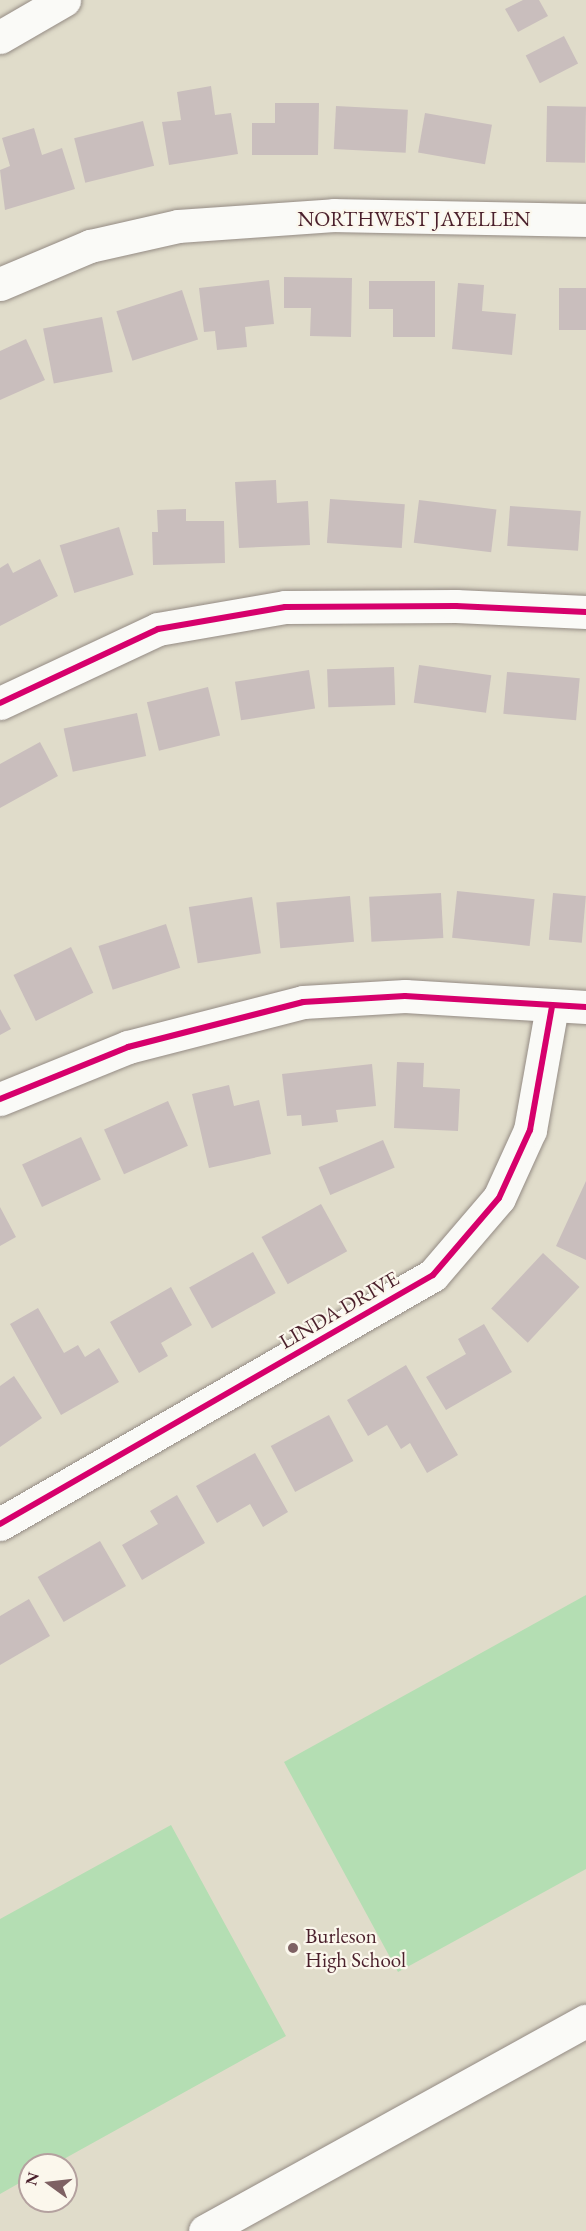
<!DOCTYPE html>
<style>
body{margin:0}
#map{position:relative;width:586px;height:2231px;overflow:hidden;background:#e0dcca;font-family:"EB Garamond",serif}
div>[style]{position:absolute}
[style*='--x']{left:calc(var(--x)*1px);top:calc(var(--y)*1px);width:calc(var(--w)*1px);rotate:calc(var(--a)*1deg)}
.green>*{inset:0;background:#b4deb3}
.building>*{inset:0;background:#c9bebd;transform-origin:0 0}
.roads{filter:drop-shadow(0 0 2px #948b84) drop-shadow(0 0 2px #948b84)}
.minor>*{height:33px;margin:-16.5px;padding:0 16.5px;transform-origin:16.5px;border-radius:16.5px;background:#fafaf7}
.cycleway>*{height:6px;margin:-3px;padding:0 3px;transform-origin:3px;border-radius:3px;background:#d6006c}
.dots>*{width:16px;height:16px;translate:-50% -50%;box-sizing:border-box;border:3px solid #fbf7ec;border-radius:50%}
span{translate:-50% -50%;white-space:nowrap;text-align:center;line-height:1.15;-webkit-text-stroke:4.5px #fbf7ec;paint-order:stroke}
.street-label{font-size:21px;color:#4a1f2b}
.poi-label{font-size:21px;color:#4a1f2b}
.left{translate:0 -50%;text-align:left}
.north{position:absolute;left:18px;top:2153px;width:60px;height:60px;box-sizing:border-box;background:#fbf7ec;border:2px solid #b4a19f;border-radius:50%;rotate:285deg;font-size:16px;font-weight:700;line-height:24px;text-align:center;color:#4a1f2b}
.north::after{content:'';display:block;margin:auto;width:21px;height:27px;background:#7e6163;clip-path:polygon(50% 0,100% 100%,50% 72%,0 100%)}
</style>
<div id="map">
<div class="green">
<div style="clip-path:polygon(586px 1595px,586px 1869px,398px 1972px,284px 1762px)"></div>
<div style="clip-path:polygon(171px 1825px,286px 2036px,53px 2165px,30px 2165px,30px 2177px,0 2194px,0 1919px)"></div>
</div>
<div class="building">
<div style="clip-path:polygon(523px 0,539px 0,548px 16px,518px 32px,505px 9px)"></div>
<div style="left:564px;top:36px;width:31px;height:43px;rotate:63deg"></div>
<div style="clip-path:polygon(211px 86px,215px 115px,231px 113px,238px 154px,169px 165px,162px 122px,181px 120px,177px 92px)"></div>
<div style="clip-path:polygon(275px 103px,319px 103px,318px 155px,252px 155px,252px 123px,275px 123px)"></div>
<div style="left:336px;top:106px;width:72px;height:43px;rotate:3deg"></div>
<div style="left:547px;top:106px;width:39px;height:56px;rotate:1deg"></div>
<div style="left:425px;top:113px;width:68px;height:40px;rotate:10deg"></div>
<div style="left:143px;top:121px;width:46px;height:71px;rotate:76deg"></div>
<div style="clip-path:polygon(34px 128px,42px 155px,62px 148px,75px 189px,5px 210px,0 170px,10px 166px,2px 138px)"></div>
<div style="clip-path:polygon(284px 277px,352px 278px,351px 337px,310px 336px,311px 308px,284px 308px)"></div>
<div style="clip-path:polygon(269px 280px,274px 324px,245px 327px,247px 347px,217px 350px,215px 331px,204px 332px,199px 288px)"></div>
<div style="clip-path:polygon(369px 281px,435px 281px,435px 337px,393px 337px,393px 309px,369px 309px)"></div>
<div style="clip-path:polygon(458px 283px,484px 285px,482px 311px,516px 314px,512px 355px,452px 349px)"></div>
<div style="left:559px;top:288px;width:27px;height:42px"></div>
<div style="left:182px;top:290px;width:52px;height:69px;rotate:72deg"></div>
<div style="left:102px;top:317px;width:56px;height:60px;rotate:79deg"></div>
<div style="clip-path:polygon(26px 339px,45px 380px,0 400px,0 351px)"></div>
<div style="clip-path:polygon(276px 480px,277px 503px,308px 501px,310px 545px,239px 548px,235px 482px)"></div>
<div style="left:330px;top:499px;width:75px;height:44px;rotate:4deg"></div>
<div style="left:419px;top:500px;width:78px;height:43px;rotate:7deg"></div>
<div style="left:510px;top:506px;width:71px;height:40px;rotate:4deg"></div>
<div style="clip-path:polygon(186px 509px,186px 521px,224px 521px,225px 563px,153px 565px,152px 532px,158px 532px,157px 510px)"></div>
<div style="left:119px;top:527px;width:50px;height:62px;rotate:73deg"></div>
<div style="clip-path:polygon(40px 559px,58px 596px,0 626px,0 568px,8px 563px,13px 573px)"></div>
<div style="left:419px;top:665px;width:73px;height:38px;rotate:8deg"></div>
<div style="left:394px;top:667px;width:38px;height:67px;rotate:88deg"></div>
<div style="left:309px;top:670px;width:39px;height:75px;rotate:81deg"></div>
<div style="left:507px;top:672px;width:73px;height:42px;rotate:5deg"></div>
<div style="left:208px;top:687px;width:50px;height:63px;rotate:76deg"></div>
<div style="left:137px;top:713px;width:44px;height:75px;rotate:78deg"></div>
<div style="clip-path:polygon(40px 742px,58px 776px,0 808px,0 764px)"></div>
<div style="left:457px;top:891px;width:78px;height:47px;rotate:6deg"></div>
<div style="left:441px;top:893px;width:45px;height:72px;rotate:87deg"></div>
<div style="left:553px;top:893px;width:33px;height:47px;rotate:5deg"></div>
<div style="left:350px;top:896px;width:46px;height:74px;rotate:85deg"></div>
<div style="left:252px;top:897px;width:57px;height:64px;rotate:81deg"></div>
<div style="left:166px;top:924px;width:46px;height:71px;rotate:72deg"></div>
<div style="left:71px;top:947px;width:51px;height:64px;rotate:64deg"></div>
<div style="clip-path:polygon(0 1009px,11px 1029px,0 1035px)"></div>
<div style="clip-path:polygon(397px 1062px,424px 1063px,423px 1087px,460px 1089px,458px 1131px,394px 1128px)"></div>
<div style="clip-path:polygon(372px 1064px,376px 1106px,336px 1110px,338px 1122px,302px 1126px,301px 1115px,287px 1116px,282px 1074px)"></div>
<div style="clip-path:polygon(229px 1085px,234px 1106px,259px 1100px,271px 1154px,209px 1168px,192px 1094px)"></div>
<div style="left:168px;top:1101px;width:49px;height:70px;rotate:66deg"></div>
<div style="left:81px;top:1137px;width:47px;height:65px;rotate:65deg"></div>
<div style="left:383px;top:1140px;width:30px;height:70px;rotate:67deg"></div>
<div style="clip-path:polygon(586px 1181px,586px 1260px,556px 1246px)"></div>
<div style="left:321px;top:1204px;width:54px;height:68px;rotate:61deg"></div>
<div style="clip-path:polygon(0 1207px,16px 1237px,0 1246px)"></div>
<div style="left:253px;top:1252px;width:47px;height:73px;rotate:61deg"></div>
<div style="left:543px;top:1253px;width:50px;height:76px;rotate:43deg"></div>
<div style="clip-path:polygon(171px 1287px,192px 1325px,161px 1343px,168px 1356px,139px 1373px,110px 1322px)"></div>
<div style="clip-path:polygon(38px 1308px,64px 1353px,78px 1345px,85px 1357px,99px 1348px,119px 1382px,61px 1415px,10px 1324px)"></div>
<div style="clip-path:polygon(484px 1324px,512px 1372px,446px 1410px,426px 1377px,466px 1354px,458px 1339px)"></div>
<div style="clip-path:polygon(406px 1365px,458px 1455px,427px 1473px,410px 1443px,401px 1449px,387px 1425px,368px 1436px,347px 1400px)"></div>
<div style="clip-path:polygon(14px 1376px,42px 1418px,0 1447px,0 1386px)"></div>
<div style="left:329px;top:1415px;width:52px;height:66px;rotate:62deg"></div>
<div style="clip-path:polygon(255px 1453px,288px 1512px,263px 1527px,250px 1504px,217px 1523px,196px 1486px)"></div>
<div style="clip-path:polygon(177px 1495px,205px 1543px,142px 1580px,122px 1545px,158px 1524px,150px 1511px)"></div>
<div style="left:100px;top:1541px;width:52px;height:72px;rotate:60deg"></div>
<div style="clip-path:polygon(29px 1599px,50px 1636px,0 1665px,0 1616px)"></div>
</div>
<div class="roads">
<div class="minor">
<div style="--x:0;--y:37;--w:74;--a:-30"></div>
<div style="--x:0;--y:284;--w:98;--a:-22.9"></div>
<div style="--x:90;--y:246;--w:90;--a:-12.8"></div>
<div style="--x:178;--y:226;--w:156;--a:-4"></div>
<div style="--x:334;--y:215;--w:252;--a:1.1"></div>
<div style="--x:0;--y:703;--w:174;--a:-25.1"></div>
<div style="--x:158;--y:629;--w:129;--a:-9.8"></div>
<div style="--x:285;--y:607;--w:171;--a:-0.3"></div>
<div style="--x:456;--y:606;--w:130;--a:2.6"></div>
<div style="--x:0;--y:1099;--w:138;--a:-22.1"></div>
<div style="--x:128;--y:1047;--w:181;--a:-14.4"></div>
<div style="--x:303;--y:1002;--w:102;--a:-3.4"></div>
<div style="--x:405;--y:996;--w:181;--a:3.5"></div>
<div style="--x:0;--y:1524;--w:499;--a:-29.9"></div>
<div style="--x:433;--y:1275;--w:101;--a:-49.4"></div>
<div style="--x:499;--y:1198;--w:75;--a:-65.5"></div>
<div style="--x:530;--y:1130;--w:126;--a:-79.9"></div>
<div style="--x:205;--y:2231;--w:435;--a:-28.9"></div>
</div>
</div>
<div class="cycleway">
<div style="--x:0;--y:703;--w:174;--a:-25.1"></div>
<div style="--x:158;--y:629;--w:129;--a:-9.8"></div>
<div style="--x:285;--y:607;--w:171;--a:-0.3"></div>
<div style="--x:456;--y:606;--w:130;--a:2.6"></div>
<div style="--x:0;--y:1099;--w:138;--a:-22.1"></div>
<div style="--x:128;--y:1047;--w:181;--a:-14.4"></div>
<div style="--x:303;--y:1002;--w:102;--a:-3.4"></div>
<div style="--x:405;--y:996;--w:181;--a:3.5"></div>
<div style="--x:0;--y:1524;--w:499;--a:-29.9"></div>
<div style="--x:433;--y:1275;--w:101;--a:-49.4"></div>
<div style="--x:499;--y:1198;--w:75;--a:-65.5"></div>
<div style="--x:530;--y:1130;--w:126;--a:-79.9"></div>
</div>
<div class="dots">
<div style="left:293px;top:1948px;background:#7e6163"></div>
</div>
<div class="street-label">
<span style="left:414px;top:219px">NORTHWEST JAYELLEN</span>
<span style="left:339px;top:1310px;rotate:-30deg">LINDA DRIVE</span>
</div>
<div class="poi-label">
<span class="left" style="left:305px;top:1948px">Burleson<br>High School</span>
</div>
<div class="north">N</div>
</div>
